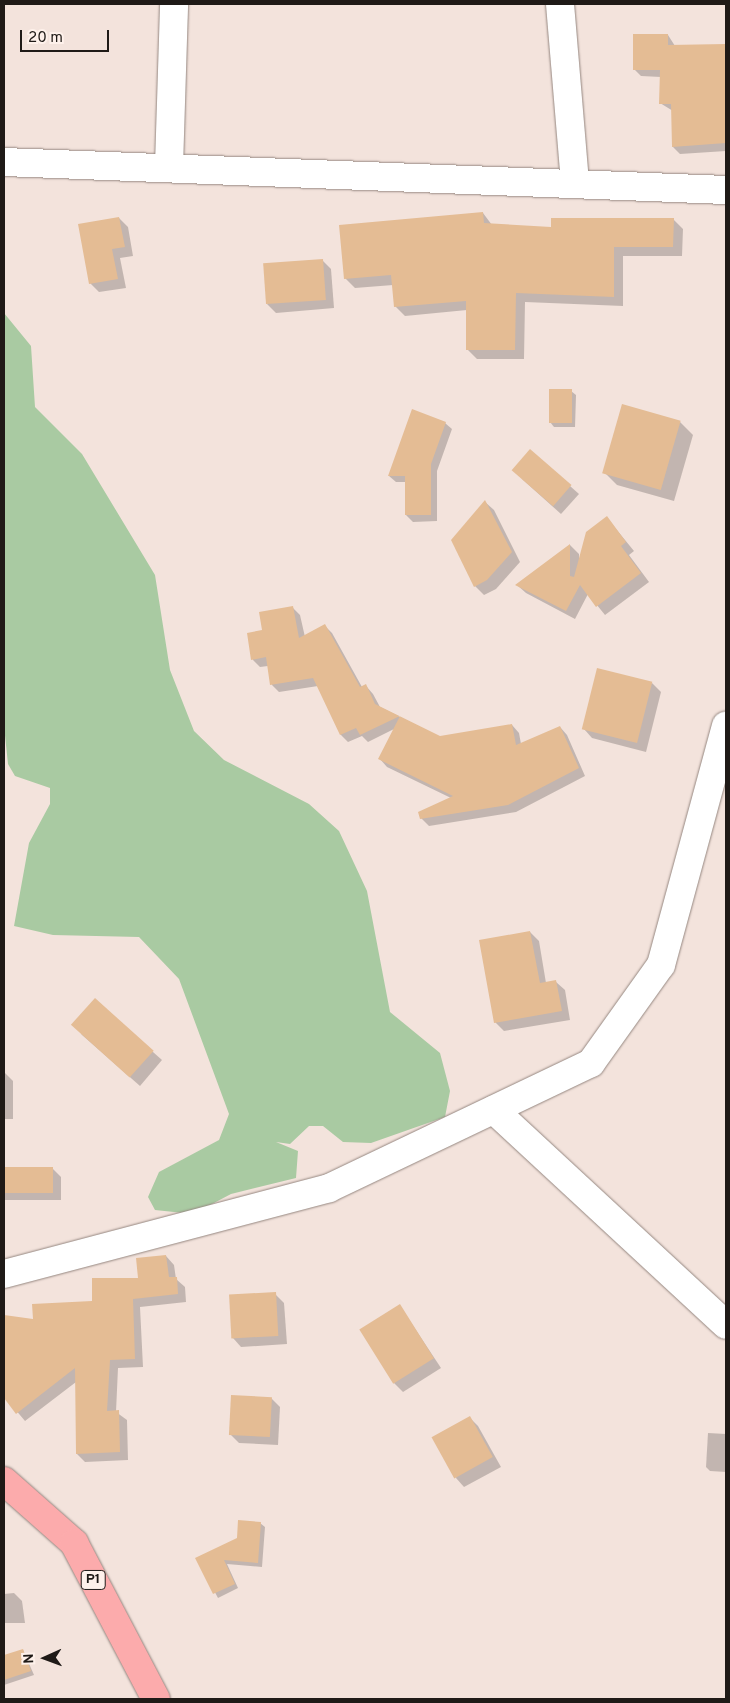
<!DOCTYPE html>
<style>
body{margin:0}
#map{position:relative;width:730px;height:1703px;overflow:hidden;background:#f3e3dc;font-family:Overpass,sans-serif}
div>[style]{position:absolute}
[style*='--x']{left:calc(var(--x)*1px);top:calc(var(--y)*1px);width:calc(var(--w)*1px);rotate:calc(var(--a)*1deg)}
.green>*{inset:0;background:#a9caa2}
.shadow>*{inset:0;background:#0003}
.building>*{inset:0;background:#e4bc94;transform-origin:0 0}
.roads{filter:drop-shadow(0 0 1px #958780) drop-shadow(0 0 1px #958780)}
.minor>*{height:28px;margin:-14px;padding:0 14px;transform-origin:14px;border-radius:14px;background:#fff}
.major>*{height:28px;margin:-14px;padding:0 14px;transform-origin:14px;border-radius:14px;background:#fcabac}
span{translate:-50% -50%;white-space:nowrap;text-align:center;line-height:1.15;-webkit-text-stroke:5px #fef1eb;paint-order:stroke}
.shield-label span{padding:1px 4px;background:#fef1eb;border:1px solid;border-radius:4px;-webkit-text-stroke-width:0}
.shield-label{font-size:14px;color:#1f1a17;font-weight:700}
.frame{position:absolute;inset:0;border:5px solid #1f1a17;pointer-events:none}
.north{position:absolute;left:20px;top:1633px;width:50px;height:50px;-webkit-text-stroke:4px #fef1eb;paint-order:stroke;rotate:268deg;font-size:14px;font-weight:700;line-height:20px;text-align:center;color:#1f1a17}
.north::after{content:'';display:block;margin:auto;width:18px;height:22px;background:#1f1a17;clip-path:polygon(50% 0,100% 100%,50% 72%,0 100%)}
.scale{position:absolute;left:20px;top:30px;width:89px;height:22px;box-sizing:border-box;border:2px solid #1f1a17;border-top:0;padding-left:6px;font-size:15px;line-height:18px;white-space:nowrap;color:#1f1a17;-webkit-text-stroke:4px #fef1eb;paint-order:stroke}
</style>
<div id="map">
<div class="green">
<div style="clip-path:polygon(4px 313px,31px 346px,35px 407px,82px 454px,155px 575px,170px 670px,194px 731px,224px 760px,309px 804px,339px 831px,367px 891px,390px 1012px,440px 1053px,450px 1091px,445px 1117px,371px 1143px,343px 1142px,323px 1126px,309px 1126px,290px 1144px,276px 1142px,298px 1151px,296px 1178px,231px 1194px,193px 1214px,155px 1210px,148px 1197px,159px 1172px,219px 1140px,229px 1114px,179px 979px,139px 937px,53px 935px,14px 926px,29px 843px,50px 804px,50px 788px,15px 776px,8px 764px,4px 726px)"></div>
</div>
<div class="shadow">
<div style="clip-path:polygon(668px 35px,675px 46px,726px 46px,726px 151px,680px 154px,673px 147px,673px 111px,660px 103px,661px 77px,641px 76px,634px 69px)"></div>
<div style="clip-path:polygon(483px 213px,492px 225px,552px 229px,673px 219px,683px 229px,682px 256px,623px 256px,623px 306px,525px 302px,524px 359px,477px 359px,467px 349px,467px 310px,405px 316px,395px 306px,393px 285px,355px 288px,345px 278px)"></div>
<div style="clip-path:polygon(119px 218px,128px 227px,133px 256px,120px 258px,126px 288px,99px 292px,90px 283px)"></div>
<div style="clip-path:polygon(322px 260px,331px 269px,334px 308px,276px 313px,267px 304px)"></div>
<div style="clip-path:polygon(571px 391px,576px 395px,575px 427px,554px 427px,550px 422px)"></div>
<div style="clip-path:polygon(680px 422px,693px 435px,674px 501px,617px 485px,604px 472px)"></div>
<div style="clip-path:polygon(445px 423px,452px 429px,437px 471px,437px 521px,413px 522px,406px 515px,406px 482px,396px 482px,389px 476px)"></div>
<div style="clip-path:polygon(522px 479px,570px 486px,579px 494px,561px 514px)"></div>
<div style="clip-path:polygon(485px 502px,494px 510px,520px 562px,496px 589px,484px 595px,475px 586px)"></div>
<div style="clip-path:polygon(607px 518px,634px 551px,629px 555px,649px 582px,605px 615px,588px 594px,575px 619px,526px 593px,517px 585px,570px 545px,579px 554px,579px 561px)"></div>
<div style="clip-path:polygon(293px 608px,300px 615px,305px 637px,325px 626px,332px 633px,362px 687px,366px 686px,373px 694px,380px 707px,440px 737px,512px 725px,519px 733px,521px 744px,560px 727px,567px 735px,585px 776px,516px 812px,429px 826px,421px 818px,451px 798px,387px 767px,380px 759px,394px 729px,368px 742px,362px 736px,348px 742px,341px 735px,318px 686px,279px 692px,272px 685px,268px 666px,260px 667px,253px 660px,248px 634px,264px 631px)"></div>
<div style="clip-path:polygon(652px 683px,661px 692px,646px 752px,592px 738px,584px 729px)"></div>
<div style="clip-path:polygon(530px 932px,539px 941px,546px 983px,556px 982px,565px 990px,570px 1020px,504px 1031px,495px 1022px)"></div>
<div style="clip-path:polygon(81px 1034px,153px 1052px,162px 1060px,140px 1086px)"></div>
<div style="clip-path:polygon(4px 1072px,13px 1081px,13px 1119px,4px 1119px)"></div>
<div style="clip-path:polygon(52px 1168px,61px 1177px,61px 1200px,4px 1200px,4px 1169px)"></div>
<div style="clip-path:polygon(166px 1256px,174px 1265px,176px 1279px,185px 1287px,186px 1302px,140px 1307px,143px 1367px,118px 1368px,116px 1412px,127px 1420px,128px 1460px,85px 1462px,77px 1454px,76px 1382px,25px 1421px,4px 1396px,4px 1317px,34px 1321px,93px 1302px,140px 1279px)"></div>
<div style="clip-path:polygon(275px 1294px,284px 1303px,287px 1344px,241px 1347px,233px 1338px)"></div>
<div style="clip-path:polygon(400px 1306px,441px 1368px,403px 1392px,394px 1383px)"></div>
<div style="clip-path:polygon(271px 1398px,280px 1407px,278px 1445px,239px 1443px,230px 1434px)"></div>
<div style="clip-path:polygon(469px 1417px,478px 1426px,501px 1467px,464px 1487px,456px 1478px)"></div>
<div style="clip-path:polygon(708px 1433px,726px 1434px,726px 1472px,710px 1471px,706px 1467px)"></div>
<div style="clip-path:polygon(260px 1523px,265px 1527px,262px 1567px,227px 1564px,238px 1588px,218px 1598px,197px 1559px,238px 1539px)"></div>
<div style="clip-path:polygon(14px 1593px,22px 1601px,25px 1623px,4px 1623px,4px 1594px)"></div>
<div style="clip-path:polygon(23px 1650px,34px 1675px,4px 1685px,4px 1657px)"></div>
</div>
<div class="building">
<div style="clip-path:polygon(633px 34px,668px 34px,668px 45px,726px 44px,726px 143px,672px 147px,671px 104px,659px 104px,660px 70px,633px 70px)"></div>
<div style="clip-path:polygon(483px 212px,484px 223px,551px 227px,551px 218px,674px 218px,673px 247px,614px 247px,614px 297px,516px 293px,515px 350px,466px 350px,466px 301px,394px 307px,391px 275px,344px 279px,339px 225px)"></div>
<div style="clip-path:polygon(119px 217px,125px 247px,112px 249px,118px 279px,89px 284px,78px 224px)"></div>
<div style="left:323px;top:259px;width:41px;height:60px;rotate:86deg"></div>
<div style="left:549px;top:389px;width:23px;height:34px"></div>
<div style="left:622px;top:404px;width:61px;height:72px;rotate:16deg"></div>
<div style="clip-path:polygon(412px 409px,446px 422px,431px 464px,431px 515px,405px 515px,405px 476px,388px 476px)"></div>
<div style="left:530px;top:449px;width:55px;height:28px;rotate:41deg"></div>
<div style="clip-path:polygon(485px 500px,512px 552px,487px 580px,474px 587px,451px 540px)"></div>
<div style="clip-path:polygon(607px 516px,626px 542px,621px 546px,641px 573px,596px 607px,580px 585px,566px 611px,515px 585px,570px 544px,570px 576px,574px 577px,586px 532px)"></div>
<div style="clip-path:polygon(293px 606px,299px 638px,325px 624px,360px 687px,366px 684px,375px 704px,440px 736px,512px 724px,516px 745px,560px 726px,579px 768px,508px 805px,420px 819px,418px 812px,453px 796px,378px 759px,400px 716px,360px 735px,356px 728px,340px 735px,313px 678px,270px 685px,266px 657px,251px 660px,247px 633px,262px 630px,259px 612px)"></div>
<div style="left:597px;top:668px;width:57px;height:63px;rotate:14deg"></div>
<div style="clip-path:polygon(530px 931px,540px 983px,556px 980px,562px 1011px,494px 1023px,479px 940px)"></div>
<div style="left:95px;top:998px;width:79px;height:36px;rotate:42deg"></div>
<div style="left:4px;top:1167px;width:49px;height:26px"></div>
<div style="clip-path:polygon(166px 1255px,169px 1277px,177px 1277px,178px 1294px,133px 1299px,135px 1359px,110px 1360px,107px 1411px,119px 1410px,120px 1452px,76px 1454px,75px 1368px,16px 1414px,4px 1398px,4px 1315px,33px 1319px,32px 1304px,92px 1301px,92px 1278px,138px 1278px,136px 1258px)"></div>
<div style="left:276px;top:1292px;width:44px;height:47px;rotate:87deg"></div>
<div style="left:400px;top:1304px;width:64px;height:48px;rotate:58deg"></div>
<div style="left:231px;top:1395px;width:41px;height:40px;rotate:3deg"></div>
<div style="left:470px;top:1416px;width:47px;height:44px;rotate:61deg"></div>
<div style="clip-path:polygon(238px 1520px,261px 1522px,258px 1563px,224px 1560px,235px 1584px,213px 1594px,195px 1558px,237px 1538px)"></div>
<div style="clip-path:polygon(23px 1649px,31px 1671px,4px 1680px,4px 1655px)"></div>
</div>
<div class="roads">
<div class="minor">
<div style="--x:560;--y:4;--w:180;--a:85.2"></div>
<div style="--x:4;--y:162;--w:723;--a:2.22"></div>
<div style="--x:169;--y:166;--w:162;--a:-88.2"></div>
<div style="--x:494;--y:1110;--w:316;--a:42.8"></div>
<div style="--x:4;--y:1274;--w:336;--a:-14.8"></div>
<div style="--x:329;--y:1188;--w:290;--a:-25.5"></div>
<div style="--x:591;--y:1063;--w:120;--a:-54.5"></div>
<div style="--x:661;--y:965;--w:248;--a:-74.8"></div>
</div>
<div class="major">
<div style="--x:4;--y:1481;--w:94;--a:41.5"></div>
<div style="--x:74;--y:1543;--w:176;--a:62.3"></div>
</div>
</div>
<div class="shield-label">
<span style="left:93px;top:1580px">P1</span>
</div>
<div class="frame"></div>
<div class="north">N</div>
<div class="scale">20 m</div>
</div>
